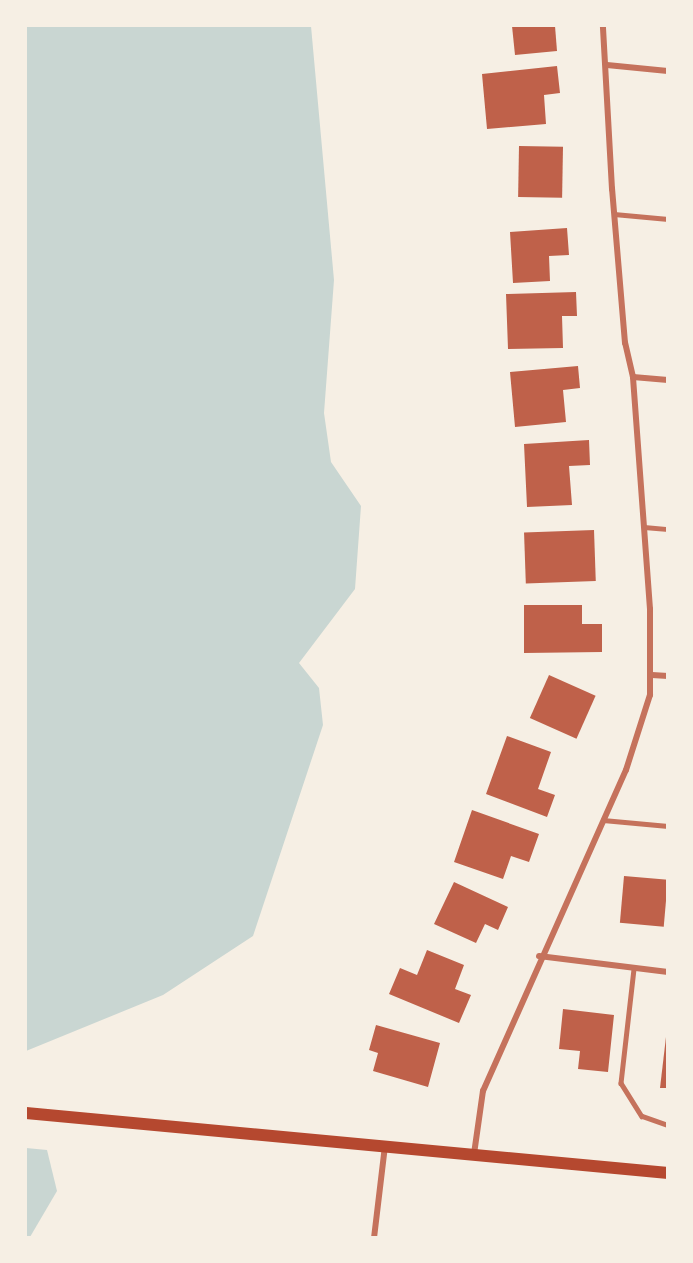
<!DOCTYPE html>
<style>
body{margin:0}
#map{position:relative;width:693px;height:1263px;overflow:hidden;background:#f6efe4;font-family:"Zilla Slab",serif}
div>[style]{position:absolute}
[style*='--x']{left:calc(var(--x)*1px);top:calc(var(--y)*1px);width:calc(var(--w)*1px);rotate:calc(var(--a)*1deg)}
.water>*{inset:0;background:#c9d6d2}
.building>*{inset:0;background:#bf614a;transform-origin:0 0}
.service>*{height:4.5px;margin:-2.25px;padding:0 2.25px;transform-origin:2.25px;border-radius:2.25px;background:#c5725c}
.minor>*{height:6px;margin:-3px;padding:0 3px;transform-origin:3px;border-radius:3px;background:#c5725c}
.secondary>*{height:12px;margin:-6px;padding:0 6px;transform-origin:6px;border-radius:6px;background:#b5482f}
span{translate:-50% -50%;white-space:nowrap;text-align:center;line-height:1.15;-webkit-text-stroke:6px #f6efe4;paint-order:stroke}
.frame{position:absolute;inset:0;border:27px solid #f6efe4;pointer-events:none}
</style>
<div id="map">
<div class="water">
<div style="clip-path:polygon(26px 26px,311px 26px,334px 280px,324px 413px,331px 462px,361px 506px,355px 589px,299px 663px,319px 688px,323px 725px,253px 936px,163px 995px,26px 1051px)"></div>
<div style="clip-path:polygon(26px 1148px,47px 1150px,57px 1191px,30px 1237px,26px 1237px)"></div>
</div>
<div class="building">
<div style="clip-path:polygon(512px 26px,555px 26px,557px 51px,515px 55px)"></div>
<div style="clip-path:polygon(557px 66px,560px 93px,544px 95px,546px 124px,487px 129px,482px 74px)"></div>
<div style="left:519px;top:146px;width:44px;height:51px;rotate:1deg"></div>
<div style="clip-path:polygon(567px 228px,569px 255px,549px 256px,550px 281px,513px 283px,510px 232px)"></div>
<div style="clip-path:polygon(576px 292px,577px 316px,562px 316px,563px 348px,508px 349px,506px 294px)"></div>
<div style="clip-path:polygon(578px 366px,580px 388px,563px 390px,566px 422px,515px 427px,510px 372px)"></div>
<div style="clip-path:polygon(589px 440px,590px 465px,569px 466px,572px 505px,527px 507px,524px 444px)"></div>
<div style="left:594px;top:530px;width:51px;height:70px;rotate:88deg"></div>
<div style="clip-path:polygon(524px 605px,582px 605px,582px 624px,602px 624px,602px 652px,524px 653px)"></div>
<div style="left:549px;top:675px;width:51px;height:47px;rotate:24deg"></div>
<div style="clip-path:polygon(507px 736px,551px 752px,538px 789px,555px 795px,547px 817px,486px 794px)"></div>
<div style="clip-path:polygon(472px 810px,539px 834px,529px 862px,511px 856px,503px 879px,454px 862px)"></div>
<div style="left:624px;top:876px;width:44px;height:47px;rotate:5deg"></div>
<div style="clip-path:polygon(454px 882px,508px 907px,498px 930px,485px 924px,476px 943px,434px 924px)"></div>
<div style="clip-path:polygon(427px 950px,464px 965px,455px 989px,471px 995px,459px 1023px,389px 994px,400px 968px,417px 975px)"></div>
<div style="clip-path:polygon(563px 1009px,614px 1015px,608px 1072px,578px 1069px,580px 1051px,559px 1049px)"></div>
<div style="clip-path:polygon(668px 1020px,668px 1088px,660px 1088px)"></div>
<div style="clip-path:polygon(376px 1025px,440px 1043px,428px 1087px,373px 1071px,378px 1053px,369px 1050px)"></div>
</div>
<div class="service">
<div style="--x:614;--y:214;--w:54;--a:5.3"></div>
<div style="--x:644;--y:527;--w:24;--a:5"></div>
<div style="--x:603;--y:820;--w:65;--a:5.3"></div>
<div style="--x:634;--y:969;--w:115;--a:96.5"></div>
<div style="--x:621;--y:1083;--w:39;--a:58"></div>
<div style="--x:642;--y:1116;--w:28;--a:19"></div>
</div>
<div class="minor">
<div style="--x:607;--y:65;--w:61;--a:5.6"></div>
<div style="--x:633;--y:377;--w:35;--a:5"></div>
<div style="--x:652;--y:675;--w:16;--a:4"></div>
<div style="--x:539;--y:956;--w:130;--a:7.1"></div>
<div style="--x:474;--y:1154;--w:64;--a:-81.9"></div>
<div style="--x:483;--y:1091;--w:351;--a:-66"></div>
<div style="--x:626;--y:770;--w:79;--a:-72.3"></div>
<div style="--x:650;--y:695;--w:86;--a:-90"></div>
<div style="--x:650;--y:609;--w:233;--a:-94.2"></div>
<div style="--x:633;--y:377;--w:35;--a:-103"></div>
<div style="--x:625;--y:343;--w:155;--a:-94.8"></div>
<div style="--x:612;--y:189;--w:163;--a:-93.2"></div>
<div style="--x:374;--y:1238;--w:93;--a:-83.2"></div>
</div>
<div class="secondary">
<div style="--x:26;--y:1113;--w:645;--a:5.34"></div>
</div>
<div class="frame"></div>
</div>
